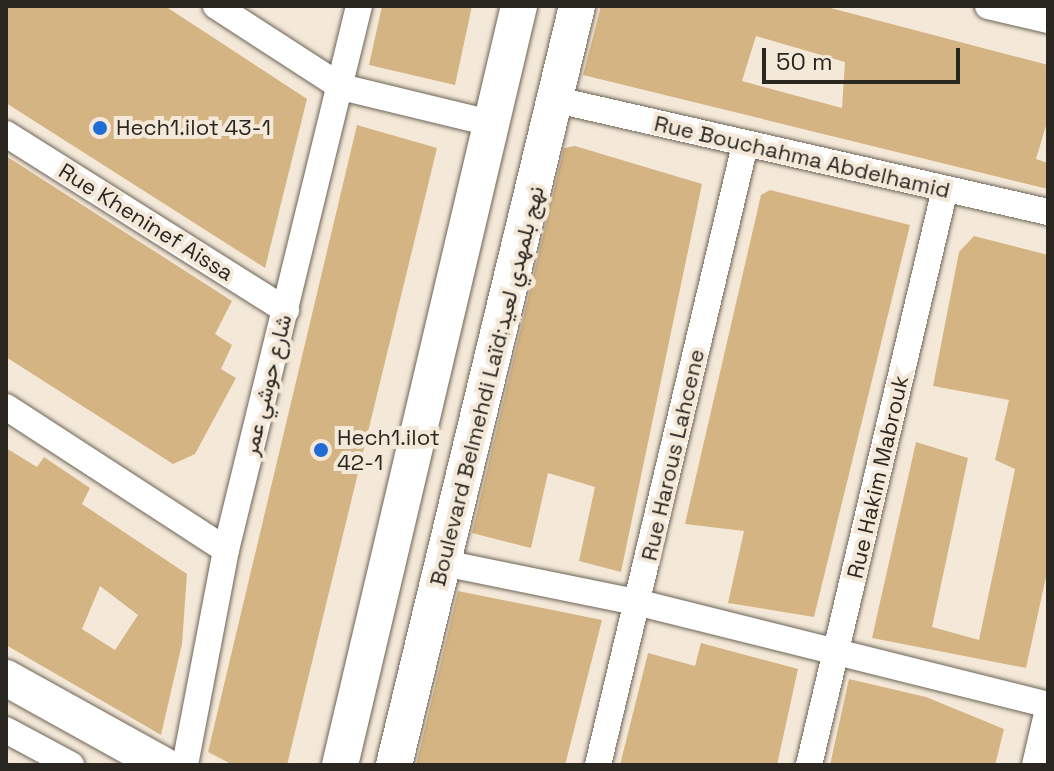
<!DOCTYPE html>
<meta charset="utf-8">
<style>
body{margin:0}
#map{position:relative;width:1054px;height:771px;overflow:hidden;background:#f4e9d9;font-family:"Space Grotesk",Vazirmatn,sans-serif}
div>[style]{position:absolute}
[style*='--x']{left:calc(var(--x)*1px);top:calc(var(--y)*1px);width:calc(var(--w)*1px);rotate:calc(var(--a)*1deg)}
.building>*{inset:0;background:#d5b483}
.roads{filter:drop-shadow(0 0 2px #6e6456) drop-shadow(0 0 2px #6e6456)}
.minor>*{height:26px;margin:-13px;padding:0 13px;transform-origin:13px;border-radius:13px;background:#fff}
.secondary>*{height:36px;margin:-18px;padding:0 18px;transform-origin:18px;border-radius:18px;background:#fff}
.dots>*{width:22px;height:22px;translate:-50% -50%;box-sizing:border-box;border:4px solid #f4e9d9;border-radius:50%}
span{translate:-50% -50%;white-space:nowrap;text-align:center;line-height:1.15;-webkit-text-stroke:8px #f4e9d9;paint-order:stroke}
.poi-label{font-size:22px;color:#2a2620}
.left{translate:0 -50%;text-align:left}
.street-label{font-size:22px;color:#2a2620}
.frame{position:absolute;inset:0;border:8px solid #2a2620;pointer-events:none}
.scale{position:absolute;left:762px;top:48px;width:198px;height:36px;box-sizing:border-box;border:4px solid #2a2620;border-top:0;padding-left:10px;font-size:24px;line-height:28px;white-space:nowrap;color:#2a2620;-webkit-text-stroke:6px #f4e9d9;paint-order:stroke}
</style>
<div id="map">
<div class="building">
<div style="clip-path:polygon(6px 6px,165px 6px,307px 99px,265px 268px,6px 103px)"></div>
<div style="clip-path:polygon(382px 6px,472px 6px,455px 85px,369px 65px)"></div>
<div style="clip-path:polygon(evenodd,601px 6px,823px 6px,1048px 65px,1048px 119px,1036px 159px,1048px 163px,1048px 189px,583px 75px,601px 6px,756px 36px,845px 62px,842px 108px,742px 81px,756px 36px)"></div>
<div style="clip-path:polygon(357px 125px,437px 148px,287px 765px,233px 765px,208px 752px)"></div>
<div style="clip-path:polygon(575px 146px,702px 184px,621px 572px,579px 561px,595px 487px,548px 473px,531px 548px,472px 533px,564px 148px)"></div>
<div style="clip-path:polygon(6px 156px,232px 301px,215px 334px,232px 345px,221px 369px,236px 378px,195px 454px,173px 464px,6px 357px)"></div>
<div style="clip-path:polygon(770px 190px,910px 225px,814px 617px,728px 603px,744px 531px,685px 524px,761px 195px)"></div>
<div style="clip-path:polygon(974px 236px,1048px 255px,1048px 568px,1026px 668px,872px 638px,916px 442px,968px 458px,932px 627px,979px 640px,1015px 469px,995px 460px,1009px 400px,933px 386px,959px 252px)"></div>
<div style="clip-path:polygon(evenodd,6px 448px,37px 467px,44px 457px,90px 488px,82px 504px,187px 574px,182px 644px,161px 735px,6px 645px,6px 448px,100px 586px,138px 615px,115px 650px,82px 629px,100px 586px)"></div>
<div style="clip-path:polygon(458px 591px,602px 620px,565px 765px,416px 765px)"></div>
<div style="clip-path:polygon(701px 643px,798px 669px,777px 765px,620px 765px,648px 653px,695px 666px)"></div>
<div style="clip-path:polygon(849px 679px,926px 697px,1004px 729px,995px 765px,830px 765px)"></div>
</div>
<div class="roads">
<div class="minor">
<div style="--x:216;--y:6;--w:149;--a:32.9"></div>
<div style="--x:341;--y:87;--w:157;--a:13.6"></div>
<div style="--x:988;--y:6;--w:62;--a:13.1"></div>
<div style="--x:557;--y:100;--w:504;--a:12.85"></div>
<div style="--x:6;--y:134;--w:331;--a:32.2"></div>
<div style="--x:6;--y:407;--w:262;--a:33"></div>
<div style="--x:444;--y:563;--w:200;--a:11.5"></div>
<div style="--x:640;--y:603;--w:421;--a:14"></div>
<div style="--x:6;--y:730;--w:74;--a:28.3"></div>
<div style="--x:185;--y:765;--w:219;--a:-79.2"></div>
<div style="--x:226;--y:550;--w:560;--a:-76.26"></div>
<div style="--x:598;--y:765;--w:637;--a:-76.66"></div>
<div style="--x:809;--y:765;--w:592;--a:-76.72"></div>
<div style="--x:1035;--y:765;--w:57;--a:-76.9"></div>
</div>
<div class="secondary">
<div style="--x:6;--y:678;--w:179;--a:29"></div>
<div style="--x:340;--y:765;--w:780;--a:-76.73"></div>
<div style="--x:394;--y:765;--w:781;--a:-76.44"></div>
</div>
</div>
<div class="dots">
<div style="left:100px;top:128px;background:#1f6cd6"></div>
<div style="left:321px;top:450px;background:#1f6cd6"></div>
</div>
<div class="poi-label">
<span class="left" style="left:116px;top:128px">Hech1.ilot 43-1</span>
<span class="left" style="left:337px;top:450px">Hech1.ilot<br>42-1</span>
</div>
<div class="street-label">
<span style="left:802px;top:157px;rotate:13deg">Rue Bouchahma Abdelhamid</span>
<span style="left:146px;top:222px;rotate:32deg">Rue Kheninef Aissa</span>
<span style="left:267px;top:385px;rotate:-76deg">شارع حوشي عمر</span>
<span style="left:487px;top:386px;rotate:-76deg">Boulevard Belmehdi Laïd;نهج بلمهدي لعيد</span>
<span style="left:673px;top:455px;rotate:-77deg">Rue Harous Lahcene</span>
<span style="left:878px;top:477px;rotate:-77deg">Rue Hakim Mabrouk</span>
</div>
<div class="frame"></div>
<div class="scale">50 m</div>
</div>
